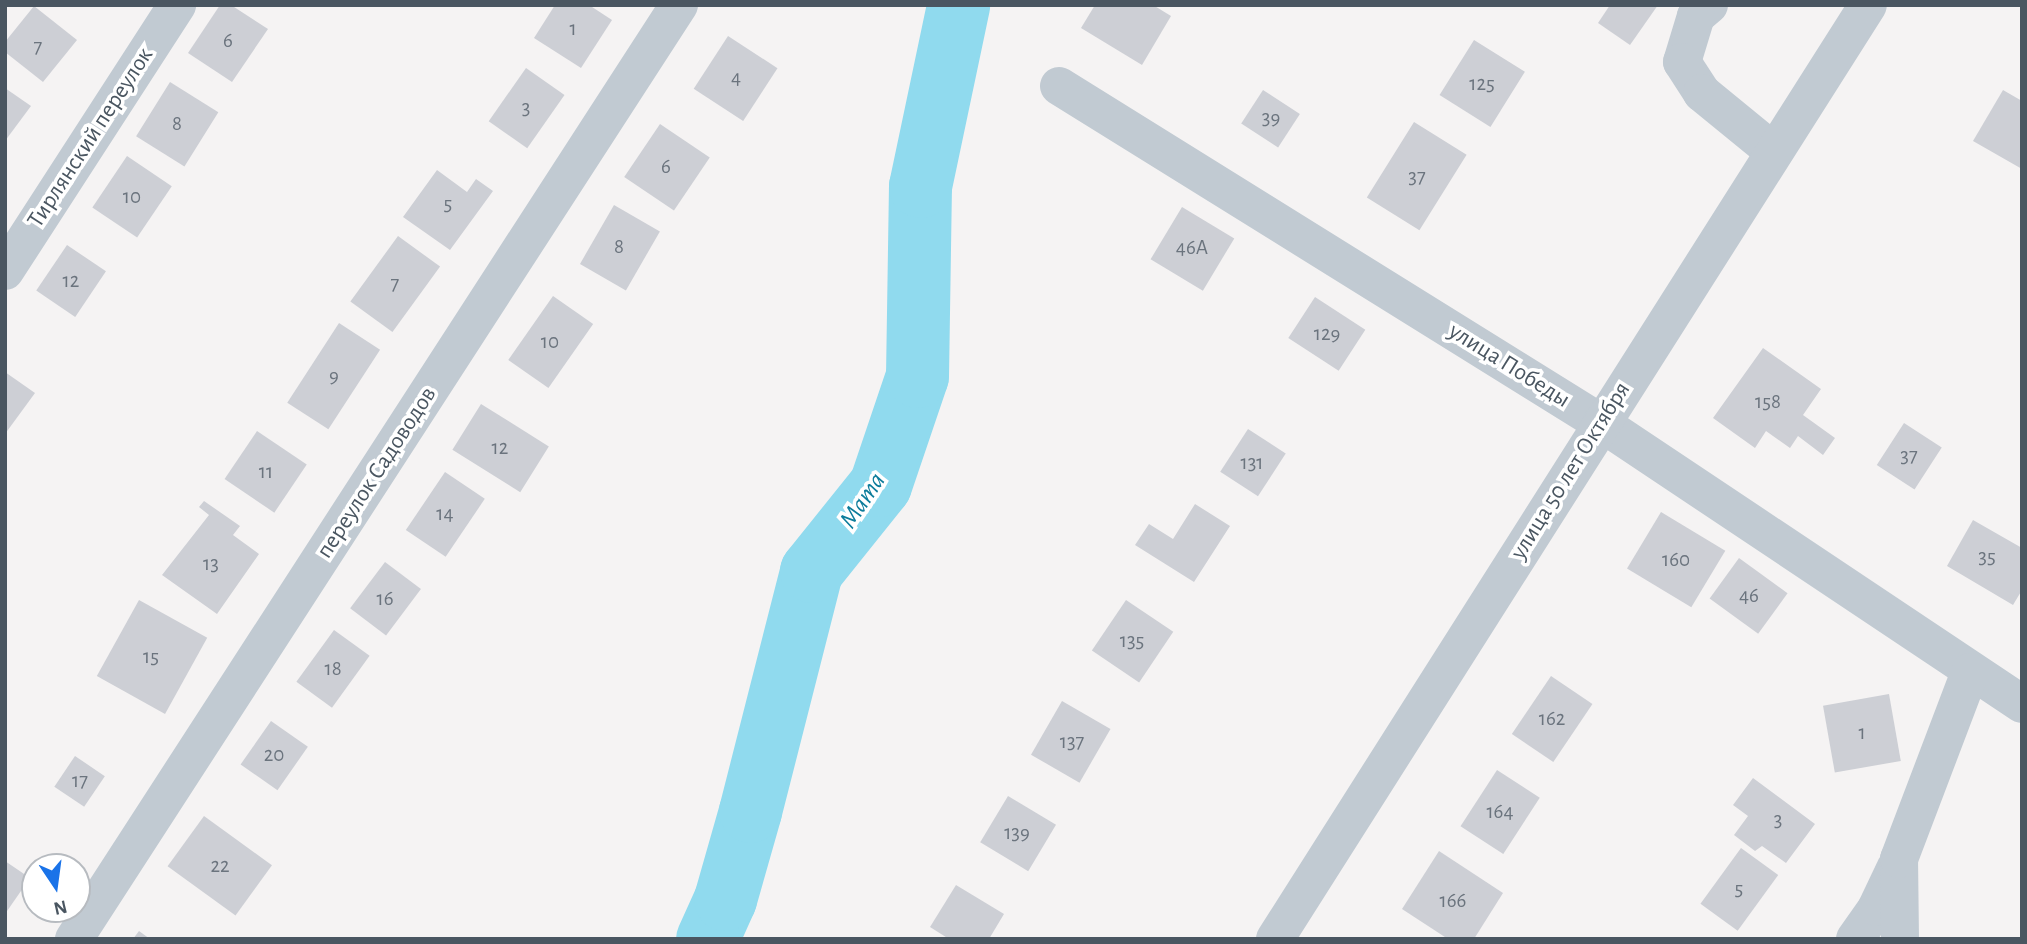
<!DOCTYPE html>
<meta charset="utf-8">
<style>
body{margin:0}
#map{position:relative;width:2027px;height:944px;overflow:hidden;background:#f5f3f3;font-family:"Alegreya Sans",sans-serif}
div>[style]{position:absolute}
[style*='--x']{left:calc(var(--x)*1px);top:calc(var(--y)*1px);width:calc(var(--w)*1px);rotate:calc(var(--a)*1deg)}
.river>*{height:63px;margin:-31.5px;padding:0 31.5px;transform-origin:31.5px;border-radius:31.5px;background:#90daee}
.building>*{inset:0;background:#cdcfd5;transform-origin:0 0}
.minor>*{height:38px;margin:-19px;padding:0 19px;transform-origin:19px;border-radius:19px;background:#c1cad2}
span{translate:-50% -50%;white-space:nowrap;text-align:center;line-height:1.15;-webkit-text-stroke:7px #fff;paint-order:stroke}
.number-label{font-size:21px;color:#6b747e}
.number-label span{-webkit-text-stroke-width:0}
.street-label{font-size:24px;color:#4a5661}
.water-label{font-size:26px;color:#0c7c9b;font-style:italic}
.frame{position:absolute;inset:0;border:7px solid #4a5661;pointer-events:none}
.north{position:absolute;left:21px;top:853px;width:70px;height:70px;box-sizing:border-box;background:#fff;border:2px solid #b7bbc0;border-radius:50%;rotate:167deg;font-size:19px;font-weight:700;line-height:28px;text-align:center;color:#4a5661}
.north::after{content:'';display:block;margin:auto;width:24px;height:32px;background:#1a73e8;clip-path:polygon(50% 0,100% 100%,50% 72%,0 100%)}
</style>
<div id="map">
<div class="river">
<div style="--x:707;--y:939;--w:44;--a:-65.8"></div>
<div style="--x:725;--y:899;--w:91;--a:-74.1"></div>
<div style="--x:750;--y:811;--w:248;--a:-75.7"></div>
<div style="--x:811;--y:571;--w:110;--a:-51.3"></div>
<div style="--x:880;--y:485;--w:115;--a:-71.3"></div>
<div style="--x:917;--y:376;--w:190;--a:-89.1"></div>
<div style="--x:920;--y:186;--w:185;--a:-78.1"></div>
</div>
<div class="building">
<div style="clip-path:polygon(220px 5px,231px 5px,268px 29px,232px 82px,188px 53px)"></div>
<div style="clip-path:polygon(555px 5px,589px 5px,612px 20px,581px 68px,534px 38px)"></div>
<div style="clip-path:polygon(1095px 5px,1153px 5px,1171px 16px,1142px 65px,1081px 28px)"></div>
<div style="clip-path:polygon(1610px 5px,1658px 5px,1630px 45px,1598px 23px)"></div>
<div style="clip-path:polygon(34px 6px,77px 40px,43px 82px,5px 52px,5px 42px)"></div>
<div style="left:728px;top:36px;width:59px;height:63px;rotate:33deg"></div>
<div style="left:1474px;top:40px;width:60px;height:65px;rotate:32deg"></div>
<div style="left:526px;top:68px;width:47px;height:65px;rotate:35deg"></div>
<div style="left:170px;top:82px;width:57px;height:64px;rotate:32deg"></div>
<div style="clip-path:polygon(5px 88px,31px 106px,5px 141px)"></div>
<div style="left:1263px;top:90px;width:44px;height:40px;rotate:33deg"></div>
<div style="clip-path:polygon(2003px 90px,2022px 101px,2022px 169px,1973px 141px)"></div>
<div style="left:1414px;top:122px;width:62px;height:89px;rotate:32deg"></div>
<div style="left:660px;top:124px;width:60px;height:64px;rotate:34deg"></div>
<div style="left:127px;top:156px;width:54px;height:62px;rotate:34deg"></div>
<div style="clip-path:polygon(437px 170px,467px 192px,476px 179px,493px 191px,450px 250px,403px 217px)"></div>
<div style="left:614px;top:205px;width:53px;height:68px;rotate:30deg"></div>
<div style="left:1182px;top:207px;width:61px;height:61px;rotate:31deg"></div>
<div style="left:398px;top:236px;width:52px;height:81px;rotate:36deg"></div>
<div style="left:67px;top:245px;width:47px;height:55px;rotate:34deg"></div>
<div style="left:553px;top:296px;width:49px;height:78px;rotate:35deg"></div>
<div style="left:1315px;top:297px;width:60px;height:49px;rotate:33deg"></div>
<div style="left:339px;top:323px;width:49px;height:95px;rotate:33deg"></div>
<div style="clip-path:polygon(1763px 348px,1821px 389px,1803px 415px,1835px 438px,1823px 455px,1798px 436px,1790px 448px,1766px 431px,1755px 448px,1713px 418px)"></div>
<div style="clip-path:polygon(5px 372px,35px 393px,5px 434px)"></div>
<div style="left:481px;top:404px;width:80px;height:54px;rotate:32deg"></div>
<div style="left:1904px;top:423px;width:45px;height:50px;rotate:33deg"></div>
<div style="left:1248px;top:429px;width:45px;height:51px;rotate:33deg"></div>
<div style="left:257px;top:431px;width:60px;height:58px;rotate:34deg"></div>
<div style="left:445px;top:472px;width:48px;height:70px;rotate:34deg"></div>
<div style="clip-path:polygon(204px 501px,240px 526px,233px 535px,259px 554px,217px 614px,162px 575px,209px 515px,199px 507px)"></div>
<div style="clip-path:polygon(1195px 504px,1230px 526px,1194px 582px,1135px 545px,1149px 524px,1173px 539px)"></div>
<div style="left:1661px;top:512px;width:75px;height:66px;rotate:31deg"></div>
<div style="clip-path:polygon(1973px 520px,2022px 548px,2022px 590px,2013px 605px,1947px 566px)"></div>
<div style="left:1739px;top:558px;width:60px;height:50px;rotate:36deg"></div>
<div style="left:385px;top:562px;width:45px;height:58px;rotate:37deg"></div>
<div style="left:139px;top:600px;width:78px;height:87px;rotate:29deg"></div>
<div style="left:1126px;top:600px;width:57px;height:61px;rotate:34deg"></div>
<div style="left:334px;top:630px;width:44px;height:64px;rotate:36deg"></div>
<div style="left:1551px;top:676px;width:50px;height:70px;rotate:34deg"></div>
<div style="left:1889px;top:694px;width:68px;height:67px;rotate:80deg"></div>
<div style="left:1062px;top:701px;width:56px;height:62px;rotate:30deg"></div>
<div style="left:271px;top:721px;width:45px;height:53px;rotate:35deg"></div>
<div style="left:75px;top:756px;width:36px;height:37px;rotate:34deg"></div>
<div style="left:1497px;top:770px;width:51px;height:67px;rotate:33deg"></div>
<div style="clip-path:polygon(1753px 778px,1815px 824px,1786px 863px,1762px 846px,1755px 851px,1734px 835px,1748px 816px,1733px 805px)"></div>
<div style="left:1008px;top:796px;width:56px;height:54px;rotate:31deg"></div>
<div style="left:204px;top:816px;width:84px;height:62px;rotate:36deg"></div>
<div style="left:1741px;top:848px;width:46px;height:69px;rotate:36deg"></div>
<div style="clip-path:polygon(1439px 851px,1503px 893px,1474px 939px,1448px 939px,1402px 909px)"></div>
<div style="clip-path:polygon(5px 861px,30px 878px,5px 914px)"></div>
<div style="clip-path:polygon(956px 885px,1004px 914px,989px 939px,949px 939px,930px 927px)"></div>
<div style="clip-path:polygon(139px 931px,150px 939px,133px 939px)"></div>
</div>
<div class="minor">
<div style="--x:1709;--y:5;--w:17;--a:140"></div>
<div style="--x:1696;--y:16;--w:48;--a:106.9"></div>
<div style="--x:1682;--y:62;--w:37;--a:57"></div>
<div style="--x:1702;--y:93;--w:93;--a:39.3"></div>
<div style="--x:1059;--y:86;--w:638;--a:31.87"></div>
<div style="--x:1601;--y:423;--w:506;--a:33.72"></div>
<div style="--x:5;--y:271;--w:317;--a:-57.1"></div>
<div style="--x:74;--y:939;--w:1113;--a:-57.07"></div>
<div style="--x:1275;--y:939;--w:1106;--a:-57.59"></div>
<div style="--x:1855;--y:939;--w:39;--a:-55"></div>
<div style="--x:1877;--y:907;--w:44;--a:-64.6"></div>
<div style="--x:1900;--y:939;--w:80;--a:-90.7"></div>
<div style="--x:1899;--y:859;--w:200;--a:-69.2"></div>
</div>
<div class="number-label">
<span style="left:573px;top:29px">1</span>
<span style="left:228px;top:41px">6</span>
<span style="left:38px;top:47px">7</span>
<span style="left:736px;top:78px">4</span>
<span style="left:1482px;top:84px">125</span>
<span style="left:526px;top:108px">3</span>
<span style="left:1271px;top:118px">39</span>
<span style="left:177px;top:124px">8</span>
<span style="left:666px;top:167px">6</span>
<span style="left:1417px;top:177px">37</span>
<span style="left:132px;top:197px">10</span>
<span style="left:448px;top:204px">5</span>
<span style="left:619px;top:247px">8</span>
<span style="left:1192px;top:248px">46А</span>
<span style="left:71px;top:281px">12</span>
<span style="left:395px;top:284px">7</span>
<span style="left:1327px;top:334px">129</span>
<span style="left:550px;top:342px">10</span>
<span style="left:334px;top:376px">9</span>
<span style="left:1768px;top:402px">158</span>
<span style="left:500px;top:448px">12</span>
<span style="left:1909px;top:456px">37</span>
<span style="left:1252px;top:463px">131</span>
<span style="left:266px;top:472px">11</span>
<span style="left:445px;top:514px">14</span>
<span style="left:1987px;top:557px">35</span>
<span style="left:1676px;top:560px">160</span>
<span style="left:211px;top:564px">13</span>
<span style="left:1749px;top:596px">46</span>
<span style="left:385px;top:599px">16</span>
<span style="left:1132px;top:641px">135</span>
<span style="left:151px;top:657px">15</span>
<span style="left:333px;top:669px">18</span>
<span style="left:1552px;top:719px">162</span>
<span style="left:1862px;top:733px">1</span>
<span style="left:1072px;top:742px">137</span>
<span style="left:274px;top:755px">20</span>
<span style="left:80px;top:781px">17</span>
<span style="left:1500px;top:812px">164</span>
<span style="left:1778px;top:820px">3</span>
<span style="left:1017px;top:833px">139</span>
<span style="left:220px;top:866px">22</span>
<span style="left:1739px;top:889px">5</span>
<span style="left:1453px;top:901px">166</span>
</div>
<div class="street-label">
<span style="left:91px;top:138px;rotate:-57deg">Тирлянский переулок</span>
<span style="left:1509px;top:366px;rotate:32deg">улица Победы</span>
<span style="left:1571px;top:471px;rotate:-58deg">улица 50 лет Октября</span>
<span style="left:377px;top:473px;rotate:-57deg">переулок Садоводов</span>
</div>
<div class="water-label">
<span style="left:863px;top:501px;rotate:-56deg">Мата</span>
</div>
<div class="frame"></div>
<div class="north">N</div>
</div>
